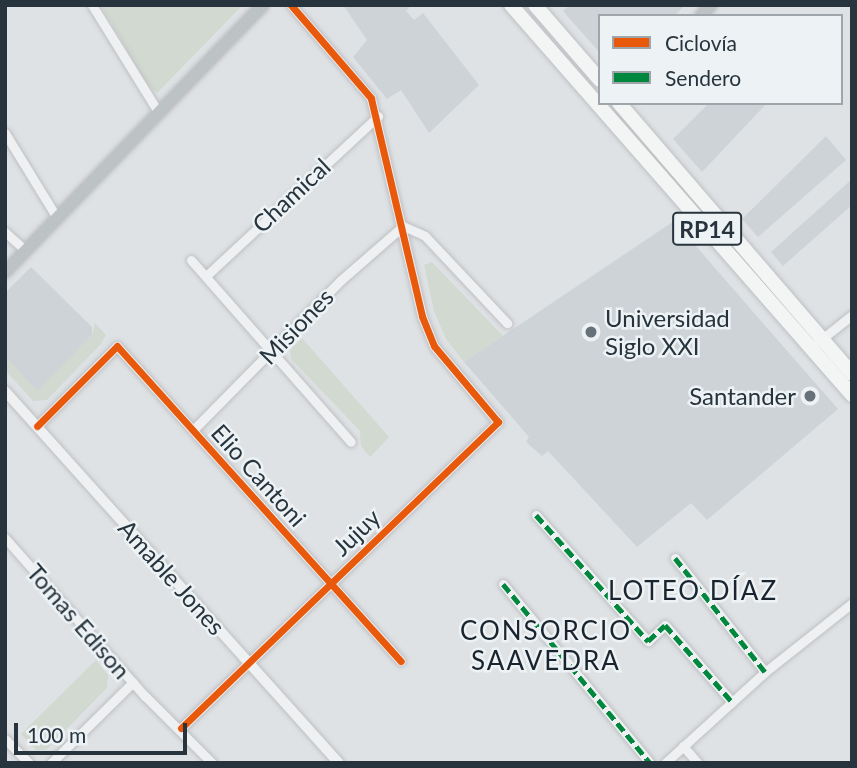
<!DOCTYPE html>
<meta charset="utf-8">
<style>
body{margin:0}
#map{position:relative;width:857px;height:768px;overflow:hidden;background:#dfe2e5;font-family:Lato,sans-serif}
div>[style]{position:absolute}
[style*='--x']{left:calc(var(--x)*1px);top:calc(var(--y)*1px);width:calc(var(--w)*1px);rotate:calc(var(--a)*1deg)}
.built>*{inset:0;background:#ced3d8}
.green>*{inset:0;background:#d2d9d0}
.roads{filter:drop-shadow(0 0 2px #bec0c3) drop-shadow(0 0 2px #bec0c3)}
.minor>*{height:9px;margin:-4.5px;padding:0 4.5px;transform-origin:4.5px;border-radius:4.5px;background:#eff0f1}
.tertiary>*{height:10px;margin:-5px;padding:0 5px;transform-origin:5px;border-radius:5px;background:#eff0f1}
.secondary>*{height:12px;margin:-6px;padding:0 6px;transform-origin:6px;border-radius:6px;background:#bdc2c4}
.primary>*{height:14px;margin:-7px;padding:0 7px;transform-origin:7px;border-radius:7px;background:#f3f5f5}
.quiet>*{height:5px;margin-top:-2.5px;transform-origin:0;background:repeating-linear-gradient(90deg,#00873e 0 10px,transparent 0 15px)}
.cycleway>*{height:7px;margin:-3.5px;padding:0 3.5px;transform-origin:3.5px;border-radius:3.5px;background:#e8590c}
.dots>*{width:19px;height:19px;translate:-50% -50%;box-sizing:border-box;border:4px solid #edf2f5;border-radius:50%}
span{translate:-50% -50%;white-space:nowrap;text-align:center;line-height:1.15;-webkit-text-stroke:5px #edf2f5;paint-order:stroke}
.shield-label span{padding:2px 5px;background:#edf2f5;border:2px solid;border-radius:5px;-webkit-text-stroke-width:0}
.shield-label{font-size:23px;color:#27343d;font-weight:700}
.street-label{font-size:24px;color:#27343d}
.poi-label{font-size:24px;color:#27343d}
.left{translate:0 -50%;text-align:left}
.right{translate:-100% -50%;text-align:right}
.neighbourhood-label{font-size:26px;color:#1a242e;letter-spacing:2px}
.frame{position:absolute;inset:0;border:7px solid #27343d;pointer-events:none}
.legend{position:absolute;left:598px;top:14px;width:245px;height:91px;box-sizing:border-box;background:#edf2f5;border:2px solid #9ea6ab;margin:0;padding:9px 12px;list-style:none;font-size:21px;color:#27343d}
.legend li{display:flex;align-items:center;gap:14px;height:35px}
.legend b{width:35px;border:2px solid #9ea6ab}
.scale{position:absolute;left:14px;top:723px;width:173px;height:32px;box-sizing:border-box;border:4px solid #27343d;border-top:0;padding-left:9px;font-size:21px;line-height:24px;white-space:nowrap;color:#27343d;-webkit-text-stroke:5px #edf2f5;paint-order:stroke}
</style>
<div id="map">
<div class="built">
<div style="clip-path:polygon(343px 5px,411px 5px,406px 11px,414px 20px,423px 13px,479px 85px,429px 133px,401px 90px,387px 99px,353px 57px,367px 40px)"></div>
<div style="clip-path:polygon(570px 5px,685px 5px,674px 16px,600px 16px,600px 53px,563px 11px)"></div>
<div style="clip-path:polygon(709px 103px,767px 103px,702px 172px,673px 139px)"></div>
<div style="clip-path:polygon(826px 136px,846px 160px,758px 237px,742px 219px)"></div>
<div style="clip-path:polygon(852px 179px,852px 205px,783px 266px,771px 252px)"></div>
<div style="clip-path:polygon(674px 221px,838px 409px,707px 520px,691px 503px,637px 547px,548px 451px,542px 456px,526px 442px,529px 437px,464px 362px)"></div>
<div style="clip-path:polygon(31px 267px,92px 327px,92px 335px,37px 392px,5px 356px,5px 293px)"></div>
</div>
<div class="green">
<div style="clip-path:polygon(101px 5px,243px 5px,157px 93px,147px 84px)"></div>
<div style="clip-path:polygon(432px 262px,503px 336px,464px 362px,446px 339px,434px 311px,424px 265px)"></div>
<div style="clip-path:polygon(95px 323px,106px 335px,101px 344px,47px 400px,33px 401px,5px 370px,5px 356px,37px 391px,92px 335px)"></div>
<div style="clip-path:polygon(302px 338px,389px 437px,370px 457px,361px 446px,360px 431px,291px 359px,290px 350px)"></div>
<div style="clip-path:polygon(96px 660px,108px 675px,107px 688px,46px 750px,36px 750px,21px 734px)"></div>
</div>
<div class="roads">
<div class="minor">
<div style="--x:92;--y:5;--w:127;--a:58.2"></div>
<div style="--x:5;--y:133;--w:100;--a:58.5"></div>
<div style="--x:5;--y:232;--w:28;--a:42"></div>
<div style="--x:191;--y:260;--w:242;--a:48.7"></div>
<div style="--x:206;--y:276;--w:235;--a:-42.9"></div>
<div style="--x:818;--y:342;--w:43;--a:-38.5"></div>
<div style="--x:37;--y:426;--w:113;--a:-45"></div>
<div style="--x:117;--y:346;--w:424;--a:48"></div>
<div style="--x:193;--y:430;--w:211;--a:-45.4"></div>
<div style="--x:341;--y:280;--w:82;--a:-41.1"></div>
<div style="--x:403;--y:226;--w:24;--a:24"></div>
<div style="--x:425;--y:236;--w:120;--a:46.7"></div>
<div style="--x:536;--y:515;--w:169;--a:48.4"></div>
<div style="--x:648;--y:641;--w:23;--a:-43"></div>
<div style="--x:665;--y:625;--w:102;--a:49"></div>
<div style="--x:5;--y:538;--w:211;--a:48.5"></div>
<div style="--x:145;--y:696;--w:95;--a:45"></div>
<div style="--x:675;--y:558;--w:145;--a:51.7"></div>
<div style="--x:503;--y:584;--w:232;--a:50.6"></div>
<div style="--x:181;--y:728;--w:441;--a:-44"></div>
<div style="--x:498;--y:422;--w:99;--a:-130.1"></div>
<div style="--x:434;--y:346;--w:32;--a:-112"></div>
<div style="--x:422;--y:316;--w:224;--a:-103.2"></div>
<div style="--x:371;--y:98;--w:123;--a:-130.7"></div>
<div style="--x:5;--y:739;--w:34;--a:45"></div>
<div style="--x:683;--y:746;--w:23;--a:49"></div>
<div style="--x:51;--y:763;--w:115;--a:-44.6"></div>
<div style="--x:665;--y:763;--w:135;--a:-42.3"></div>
<div style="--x:765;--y:672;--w:111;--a:-38.4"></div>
</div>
<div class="tertiary">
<div style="--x:5;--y:391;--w:500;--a:48.1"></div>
</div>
<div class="secondary">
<div style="--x:701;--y:16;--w:15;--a:-48"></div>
<div style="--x:5;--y:272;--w:371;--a:-46"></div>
</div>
<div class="primary">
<div style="--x:511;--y:5;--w:518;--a:48.83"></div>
<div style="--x:535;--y:5;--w:99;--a:49.1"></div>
<div style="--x:619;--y:103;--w:357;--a:49.3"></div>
</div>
</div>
<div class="quiet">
<div style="--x:536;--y:515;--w:169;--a:48.4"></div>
<div style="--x:648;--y:641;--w:23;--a:-43"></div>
<div style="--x:665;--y:625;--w:102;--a:49"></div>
<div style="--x:675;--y:558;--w:145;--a:51.7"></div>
<div style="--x:503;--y:584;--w:232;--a:50.6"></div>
</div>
<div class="cycleway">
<div style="--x:37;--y:426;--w:113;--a:-45"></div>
<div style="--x:117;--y:346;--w:424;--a:48"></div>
<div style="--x:181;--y:728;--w:441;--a:-44"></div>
<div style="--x:498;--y:422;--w:99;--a:-130.1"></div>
<div style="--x:434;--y:346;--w:32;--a:-112"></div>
<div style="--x:422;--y:316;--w:224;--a:-103.2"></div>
<div style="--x:371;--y:98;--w:123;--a:-130.7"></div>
</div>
<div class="dots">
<div style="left:591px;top:332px;background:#677178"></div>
<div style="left:810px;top:396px;background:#677178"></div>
</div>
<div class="shield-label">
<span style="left:707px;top:229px">RP14</span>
</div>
<div class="street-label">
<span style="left:291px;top:195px;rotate:-43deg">Chamical</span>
<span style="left:296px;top:326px;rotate:-46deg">Misiones</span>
<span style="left:259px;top:475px;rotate:48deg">Elio Cantoni</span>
<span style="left:356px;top:532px;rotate:-44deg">Jujuy</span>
<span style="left:172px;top:577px;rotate:48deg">Amable Jones</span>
<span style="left:79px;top:621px;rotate:49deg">Tomas Edison</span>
</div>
<div class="poi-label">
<span class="left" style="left:605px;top:332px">Universidad<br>Siglo XXI</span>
<span class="right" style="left:796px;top:396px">Santander</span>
</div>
<div class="neighbourhood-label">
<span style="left:693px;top:591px">LOTEO DÍAZ</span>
<span style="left:546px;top:646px">CONSORCIO<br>SAAVEDRA</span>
</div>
<div class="frame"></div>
<ul class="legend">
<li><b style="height:9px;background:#e8590c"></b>Ciclovía</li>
<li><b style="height:9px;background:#00873e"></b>Sendero</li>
</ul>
<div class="scale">100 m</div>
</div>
